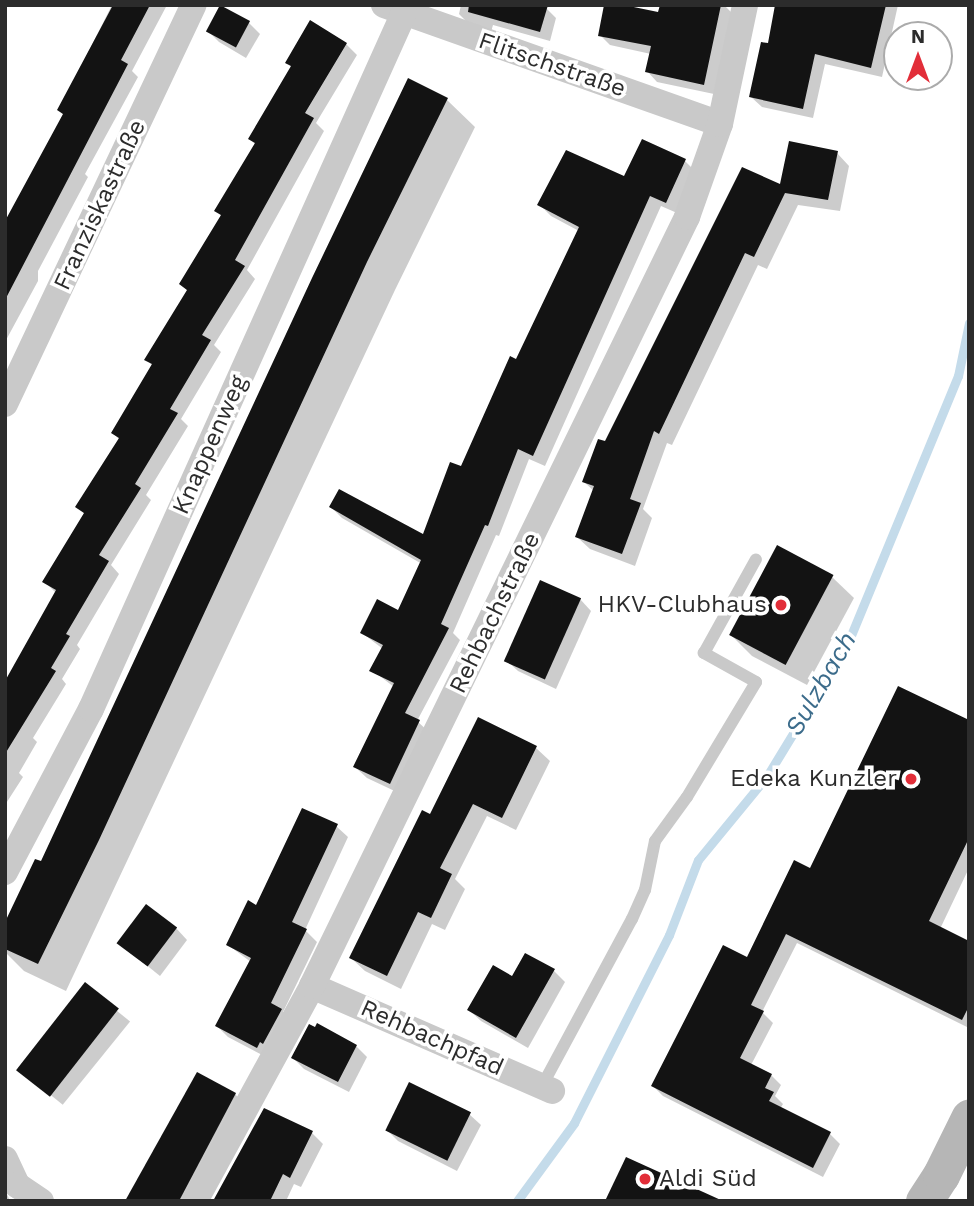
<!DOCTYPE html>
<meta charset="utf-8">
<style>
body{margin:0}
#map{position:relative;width:974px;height:1206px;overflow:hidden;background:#fff;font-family:"Work Sans",sans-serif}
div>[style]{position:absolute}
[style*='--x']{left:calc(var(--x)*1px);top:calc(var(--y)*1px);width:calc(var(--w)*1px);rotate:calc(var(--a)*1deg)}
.shadow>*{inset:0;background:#0003;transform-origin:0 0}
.stream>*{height:9px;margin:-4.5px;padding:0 4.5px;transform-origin:4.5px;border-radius:4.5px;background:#c4dbea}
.building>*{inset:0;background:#131313;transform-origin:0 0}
.service>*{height:12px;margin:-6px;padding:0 6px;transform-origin:6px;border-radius:6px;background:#c9c9c9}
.minor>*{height:26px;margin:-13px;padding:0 13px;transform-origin:13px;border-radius:13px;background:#c9c9c9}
.secondary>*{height:37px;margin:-18.5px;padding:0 18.5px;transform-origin:18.5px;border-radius:18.5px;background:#b6b6b6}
.dots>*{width:19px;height:19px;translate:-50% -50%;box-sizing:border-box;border:4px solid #fff;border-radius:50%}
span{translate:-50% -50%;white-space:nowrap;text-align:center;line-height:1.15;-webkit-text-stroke:7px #fff;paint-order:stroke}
.street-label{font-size:24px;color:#2c2c2c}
.poi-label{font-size:24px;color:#2c2c2c}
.right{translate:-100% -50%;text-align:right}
.left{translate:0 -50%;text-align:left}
.water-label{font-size:26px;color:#3c6c8b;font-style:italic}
.frame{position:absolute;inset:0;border:7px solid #2c2c2c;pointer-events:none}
.north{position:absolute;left:883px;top:21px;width:70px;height:70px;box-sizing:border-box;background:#fff;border:2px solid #ababab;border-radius:50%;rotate:0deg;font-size:19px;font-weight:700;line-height:28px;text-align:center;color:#2c2c2c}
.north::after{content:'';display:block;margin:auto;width:24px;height:32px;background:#e22e39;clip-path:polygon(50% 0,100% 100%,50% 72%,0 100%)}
</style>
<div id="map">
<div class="shadow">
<div style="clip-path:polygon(112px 5px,167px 5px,132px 71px,138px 77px,85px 174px,88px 177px,38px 271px,38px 281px,5px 342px,5px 237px,64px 115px,59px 110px)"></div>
<div style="clip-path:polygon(461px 5px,538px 5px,546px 8px,556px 18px,550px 41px,493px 25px,491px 32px,469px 24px,459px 14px)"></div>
<div style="clip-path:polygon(661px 5px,724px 5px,731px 12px,714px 94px,657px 82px,647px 71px,651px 54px,610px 45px,600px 35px,660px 14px)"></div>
<div style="clip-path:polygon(777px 5px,898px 5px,882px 77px,825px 64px,813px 118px,762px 107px,751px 97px,769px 46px)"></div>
<div style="clip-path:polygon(221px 7px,249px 23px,260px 34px,246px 58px,219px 42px,208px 31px)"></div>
<div style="clip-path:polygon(346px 44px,357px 55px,316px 123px,324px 131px,247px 270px,255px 279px,214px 345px,221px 352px,181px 419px,188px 426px,146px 495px,151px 500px,111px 565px,119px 574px,77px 645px,80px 649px,62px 679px,66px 684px,33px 738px,37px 742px,19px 773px,23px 777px,5px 805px,5px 699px,56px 593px,44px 581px,85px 514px,78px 507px,120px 440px,113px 433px,153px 366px,147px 360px,188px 291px,181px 284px,222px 217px,216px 210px,256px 145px,250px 139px,292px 68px,287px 62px)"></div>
<div style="clip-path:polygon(409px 81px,447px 100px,475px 127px,395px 290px,66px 991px,24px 971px,5px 952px,5px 926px,42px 864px)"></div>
<div style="clip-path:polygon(837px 153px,849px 166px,840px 211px,798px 205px,767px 269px,758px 265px,672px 445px,667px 443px,643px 509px,652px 518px,635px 566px,590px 549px,577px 537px,594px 491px,584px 482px,606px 444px,781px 187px)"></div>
<div style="clip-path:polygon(685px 161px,696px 172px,677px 213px,661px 206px,545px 466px,529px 459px,499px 536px,496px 535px,453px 633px,460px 640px,417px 721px,430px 733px,401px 794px,367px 778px,355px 767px,394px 687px,372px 670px,383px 649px,362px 633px,399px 612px,422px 564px,342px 518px,331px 507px,424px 536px,517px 361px,579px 231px,551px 216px,540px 205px)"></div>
<div style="clip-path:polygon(778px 547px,832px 577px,854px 598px,807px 685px,752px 656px,730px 634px)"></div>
<div style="clip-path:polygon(580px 599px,591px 611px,556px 689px,518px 671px,506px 660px)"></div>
<div style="clip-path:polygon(969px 722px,969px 868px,940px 929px,969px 943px,969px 1028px,797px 943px,762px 1012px,773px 1023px,751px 1065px,771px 1075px,781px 1085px,775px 1096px,783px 1104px,780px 1109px,830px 1134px,840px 1144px,823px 1177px,663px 1096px,653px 1086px,811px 870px)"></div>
<div style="clip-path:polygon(536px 748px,550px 761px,516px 830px,487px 816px,455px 879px,465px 889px,445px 930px,432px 924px,401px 989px,365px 971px,351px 958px,431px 816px)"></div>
<div style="clip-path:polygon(336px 826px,348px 837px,305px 930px,317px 942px,283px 1012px,292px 1022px,268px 1058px,228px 1037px,217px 1026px,251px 962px,228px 945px,257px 907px)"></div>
<div style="clip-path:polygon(176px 928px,187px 940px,160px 976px,119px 943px)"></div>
<div style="clip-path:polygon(554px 971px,565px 982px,528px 1048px,481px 1021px,469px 1010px,513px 979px)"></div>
<div style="left:85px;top:985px;width:58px;height:107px;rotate:39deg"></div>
<div style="clip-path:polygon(316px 1029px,356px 1046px,367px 1057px,349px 1092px,304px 1069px,293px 1058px)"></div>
<div style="clip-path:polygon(235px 1094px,245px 1105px,193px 1201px,127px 1201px)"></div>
<div style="clip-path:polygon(271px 1112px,312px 1133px,323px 1144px,301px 1187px,294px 1184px,286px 1201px,225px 1201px)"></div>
<div style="clip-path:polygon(469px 1114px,481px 1125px,457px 1171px,398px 1141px,387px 1130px)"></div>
<div style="clip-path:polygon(5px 1190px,10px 1201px,5px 1201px)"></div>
</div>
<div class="stream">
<div style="--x:517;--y:1201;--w:97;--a:-53.8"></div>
<div style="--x:574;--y:1123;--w:211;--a:-63.2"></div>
<div style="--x:669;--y:935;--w:80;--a:-68.9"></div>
<div style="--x:698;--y:860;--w:109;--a:-50.6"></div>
<div style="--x:767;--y:776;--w:153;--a:-58.6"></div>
<div style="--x:847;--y:645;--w:291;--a:-67.6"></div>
<div style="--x:958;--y:376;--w:54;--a:-78.3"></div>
</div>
<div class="building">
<div style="clip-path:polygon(113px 5px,150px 5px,121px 60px,128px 64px,5px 300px,5px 221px,63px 114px,57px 110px)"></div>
<div style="left:220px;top:5px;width:34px;height:30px;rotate:28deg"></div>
<div style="clip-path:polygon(469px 5px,548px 5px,540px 32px,468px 12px)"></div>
<div style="clip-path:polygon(604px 5px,624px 5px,658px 12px,660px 5px,721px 5px,704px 85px,645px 72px,651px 46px,598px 36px)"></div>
<div style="clip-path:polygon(775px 5px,886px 5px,871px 68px,815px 54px,803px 109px,749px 97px,761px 42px,768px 43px)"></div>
<div style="clip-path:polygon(310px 20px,347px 43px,305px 113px,314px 118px,235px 260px,245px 266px,202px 335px,211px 340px,170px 409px,178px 413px,135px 484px,141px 488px,99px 555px,109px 561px,66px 634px,70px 636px,51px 668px,56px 671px,5px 754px,5px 681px,56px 590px,42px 582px,84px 513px,75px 507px,119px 438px,111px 433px,152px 364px,144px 360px,187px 290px,179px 284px,221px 215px,214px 211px,255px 143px,248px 139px,291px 66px,285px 63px)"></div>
<div style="clip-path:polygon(408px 78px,448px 98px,367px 262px,99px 840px,38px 964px,5px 949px,5px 922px,35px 859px,41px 861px,312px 278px)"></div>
<div style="clip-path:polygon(642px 139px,686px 159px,666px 203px,650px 196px,533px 456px,518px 449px,488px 526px,485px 525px,441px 624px,449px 628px,405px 713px,420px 720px,390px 784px,353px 767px,394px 683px,369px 671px,383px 645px,360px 633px,377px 599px,398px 610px,421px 560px,329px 507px,339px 489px,423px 534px,450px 462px,461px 466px,510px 356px,516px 359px,579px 227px,537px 205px,566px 150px,624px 176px)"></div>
<div style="clip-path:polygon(789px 141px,838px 151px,828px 200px,785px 193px,754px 257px,745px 253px,659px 434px,654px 431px,630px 499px,641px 503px,622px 554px,575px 537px,594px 486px,582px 482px,598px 439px,605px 441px,742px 167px,780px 184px)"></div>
<div style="left:777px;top:545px;width:64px;height:102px;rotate:28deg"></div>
<div style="left:540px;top:580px;width:45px;height:89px;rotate:24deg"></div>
<div style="clip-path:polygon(898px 686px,969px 720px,969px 838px,929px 921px,969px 941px,969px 1006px,962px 1020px,786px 934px,751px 1005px,764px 1011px,740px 1058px,772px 1074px,765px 1088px,774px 1092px,769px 1101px,831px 1132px,813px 1168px,651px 1086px,723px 945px,747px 957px,794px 860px,810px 868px)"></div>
<div style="clip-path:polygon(478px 717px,537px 746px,502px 818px,473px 804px,440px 868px,452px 874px,431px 918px,418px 912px,387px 976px,349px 958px,422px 810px,430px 814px)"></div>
<div style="clip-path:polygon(302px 808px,338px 824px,292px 922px,307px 929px,271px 1003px,282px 1009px,263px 1044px,260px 1042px,257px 1048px,215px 1026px,251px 958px,226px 945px,248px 900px,256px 905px)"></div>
<div style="left:146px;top:904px;width:39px;height:49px;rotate:37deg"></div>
<div style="clip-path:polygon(525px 953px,555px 969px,516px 1038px,467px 1010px,493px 965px,512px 976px)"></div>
<div style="left:85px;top:982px;width:43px;height:112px;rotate:38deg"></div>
<div style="clip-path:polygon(317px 1023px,357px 1045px,338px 1082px,291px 1058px,309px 1024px,315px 1027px)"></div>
<div style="clip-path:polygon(197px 1072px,236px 1093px,179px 1201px,125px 1201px)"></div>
<div style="left:409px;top:1082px;width:69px;height:54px;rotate:26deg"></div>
<div style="clip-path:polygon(264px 1108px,313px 1131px,290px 1178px,283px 1174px,270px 1201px,213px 1201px)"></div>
<div style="clip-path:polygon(626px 1157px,723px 1201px,605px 1201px)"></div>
</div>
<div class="service">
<div style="--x:542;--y:1086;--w:190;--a:-61.7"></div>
<div style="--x:632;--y:919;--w:32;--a:-66"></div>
<div style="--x:645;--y:890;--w:50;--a:-78.5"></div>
<div style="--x:655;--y:841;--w:54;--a:-54"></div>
<div style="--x:687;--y:797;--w:134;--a:-59"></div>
<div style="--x:756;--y:682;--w:60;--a:-150.9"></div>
<div style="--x:704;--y:653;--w:107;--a:-61"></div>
</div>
<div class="minor">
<div style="--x:384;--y:5;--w:356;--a:19.5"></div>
<div style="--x:5;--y:404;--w:441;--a:-64.7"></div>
<div style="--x:5;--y:872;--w:184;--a:-62.2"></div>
<div style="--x:91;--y:709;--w:763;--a:-65.79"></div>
<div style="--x:312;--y:986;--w:262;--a:23.6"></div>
<div style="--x:5;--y:1159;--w:29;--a:65"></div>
<div style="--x:17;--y:1185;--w:29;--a:34"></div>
<div style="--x:195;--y:1201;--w:245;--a:-61.4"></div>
<div style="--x:312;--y:986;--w:856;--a:-64"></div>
<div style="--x:687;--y:217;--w:99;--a:-70.5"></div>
<div style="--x:720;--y:124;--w:122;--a:-78.1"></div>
</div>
<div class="secondary">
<div style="--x:924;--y:1201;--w:31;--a:-57"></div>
<div style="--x:941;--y:1175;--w:64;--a:-63.8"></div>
</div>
<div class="dots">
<div style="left:781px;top:605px;background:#e22e39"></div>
<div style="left:911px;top:779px;background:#e22e39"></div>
<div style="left:645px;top:1179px;background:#e22e39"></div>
</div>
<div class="street-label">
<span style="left:552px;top:65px;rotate:19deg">Flitschstraße</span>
<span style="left:100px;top:205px;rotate:-65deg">Franziskastraße</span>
<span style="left:210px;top:445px;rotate:-66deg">Knappenweg</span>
<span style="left:495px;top:613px;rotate:-64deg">Rehbachstraße</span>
<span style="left:432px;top:1038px;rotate:24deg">Rehbachpfad</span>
</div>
<div class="poi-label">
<span class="right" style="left:767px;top:605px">HKV-Clubhaus</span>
<span class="right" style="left:897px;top:779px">Edeka Kunzler</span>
<span class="left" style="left:659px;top:1179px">Aldi Süd</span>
</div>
<div class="water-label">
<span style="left:821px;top:684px;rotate:-60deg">Sulzbach</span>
</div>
<div class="frame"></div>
<div class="north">N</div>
</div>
